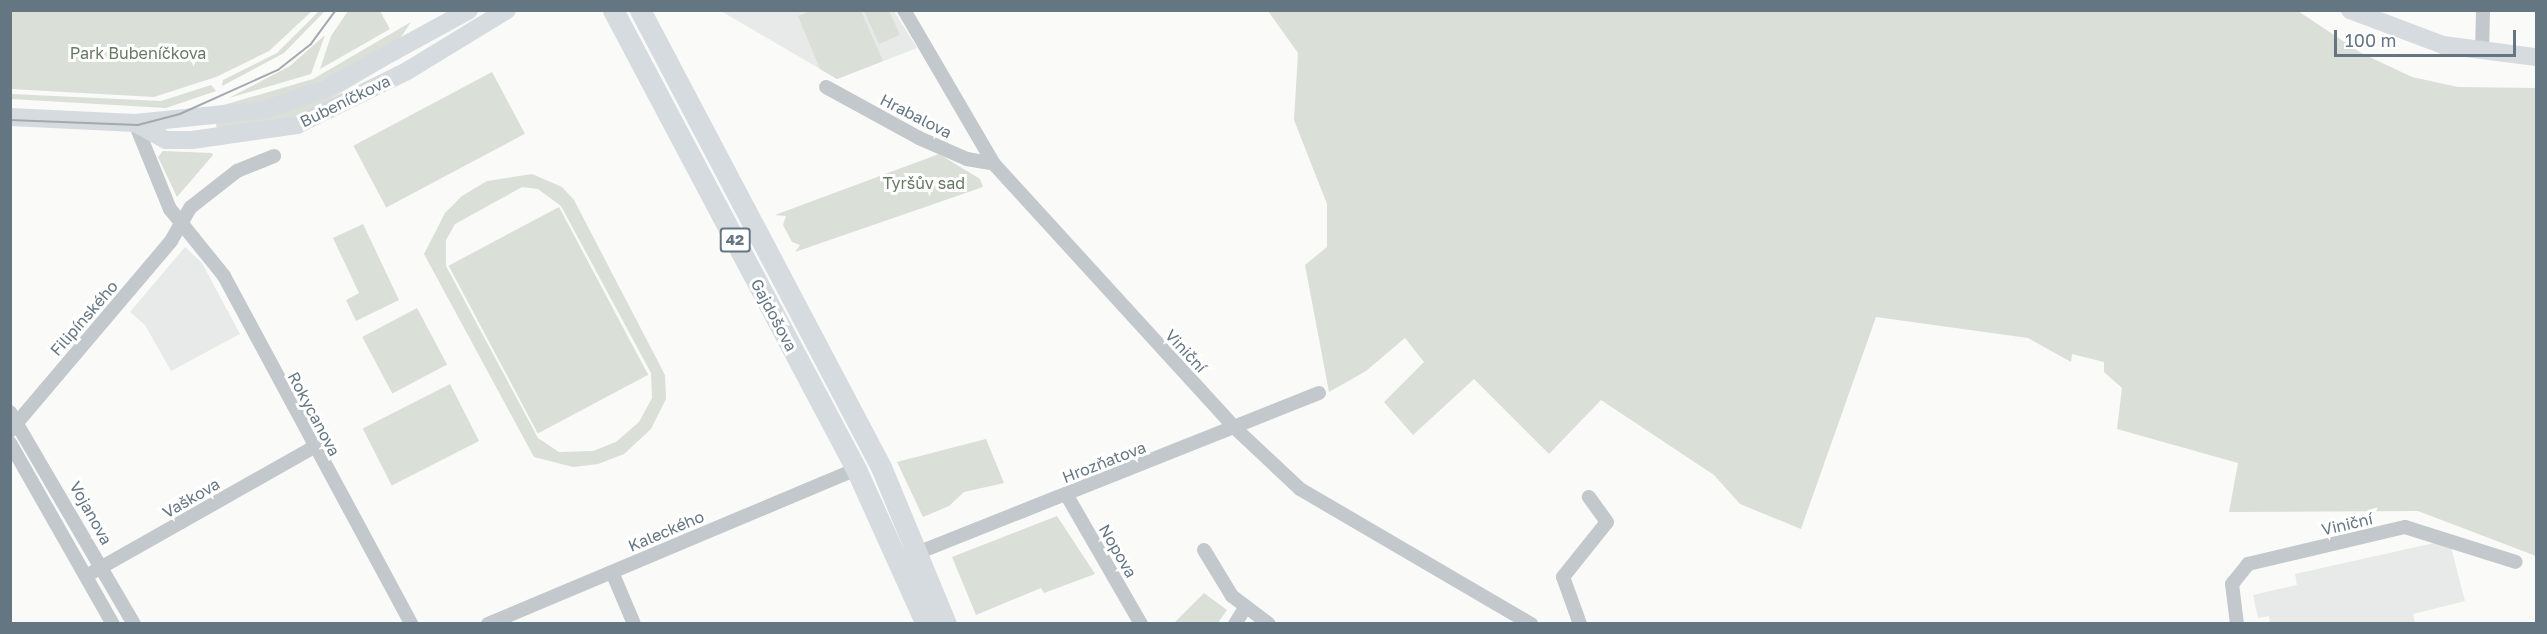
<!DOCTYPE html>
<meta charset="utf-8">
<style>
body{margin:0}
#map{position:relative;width:2547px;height:634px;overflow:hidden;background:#fafaf8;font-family:"Golos Text",sans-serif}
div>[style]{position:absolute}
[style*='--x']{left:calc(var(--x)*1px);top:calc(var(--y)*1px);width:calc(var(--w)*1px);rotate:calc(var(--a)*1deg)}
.built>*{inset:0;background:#e8e9e9}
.green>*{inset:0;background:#dadfd7;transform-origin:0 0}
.street>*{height:14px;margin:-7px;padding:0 7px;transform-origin:7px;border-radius:7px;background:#c3c8cc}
.secondary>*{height:18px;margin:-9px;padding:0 9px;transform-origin:9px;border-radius:9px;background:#d6dbdf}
.primary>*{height:21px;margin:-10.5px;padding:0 10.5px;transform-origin:10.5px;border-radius:10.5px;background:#d6dbdf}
.tram>*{height:1.5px;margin:-0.75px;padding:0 0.75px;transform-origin:0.75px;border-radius:0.75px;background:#a2aab0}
span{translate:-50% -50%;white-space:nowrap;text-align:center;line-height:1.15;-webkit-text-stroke:6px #fff;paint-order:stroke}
.shield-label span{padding:2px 4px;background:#fff;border:2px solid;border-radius:4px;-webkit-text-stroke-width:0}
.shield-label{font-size:15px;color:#657683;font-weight:700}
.park-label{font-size:16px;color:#687a64}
.street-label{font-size:16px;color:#657683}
.frame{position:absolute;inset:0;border:12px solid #657683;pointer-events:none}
.scale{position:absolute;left:2334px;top:30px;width:182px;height:27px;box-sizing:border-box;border:3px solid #657683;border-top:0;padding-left:8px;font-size:18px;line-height:21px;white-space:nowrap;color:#657683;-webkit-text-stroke:4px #fff;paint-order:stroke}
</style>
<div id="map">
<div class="built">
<div style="clip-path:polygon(721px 11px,894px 11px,917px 48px,837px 79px)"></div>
<div style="clip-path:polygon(185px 247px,202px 263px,240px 334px,171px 371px,145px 325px,130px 312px)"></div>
<div style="clip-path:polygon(2443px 541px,2451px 547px,2465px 601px,2413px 614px,2415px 623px,2270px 624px,2269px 616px,2258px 618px,2253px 595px,2297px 585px,2295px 574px)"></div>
</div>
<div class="green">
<div style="clip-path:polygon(10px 11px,11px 10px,312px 11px,269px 51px,216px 77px,154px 97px,11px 89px)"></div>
<div style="clip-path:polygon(319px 11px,325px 11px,284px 53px,222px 86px,223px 80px,277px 53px)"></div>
<div style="clip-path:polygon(348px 11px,380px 11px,390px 29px,320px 69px,331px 36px)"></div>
<div style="clip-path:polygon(811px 11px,861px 11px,883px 61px,837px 79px,820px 69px,798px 16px)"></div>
<div style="clip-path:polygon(864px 11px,889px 11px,900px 35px,879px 44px)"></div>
<div style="clip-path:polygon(1268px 11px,2298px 11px,2361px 53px,2412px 77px,2458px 87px,2536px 88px,2536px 556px,2418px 511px,2229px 512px,2238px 463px,2117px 429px,2122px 388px,2104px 372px,2104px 362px,2072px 354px,2071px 362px,2028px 338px,1876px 317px,1801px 529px,1740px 504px,1714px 475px,1601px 400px,1549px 454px,1474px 379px,1413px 435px,1384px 402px,1424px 362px,1405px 338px,1366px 371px,1329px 392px,1305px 265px,1327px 247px,1327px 204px,1294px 120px,1298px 53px)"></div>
<div style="clip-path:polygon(411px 22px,399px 40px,335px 75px,273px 100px,220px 106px,313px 79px)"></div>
<div style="clip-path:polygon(325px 35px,311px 74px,229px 98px,290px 66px)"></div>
<div style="clip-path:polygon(403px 56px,303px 115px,217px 132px,216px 123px)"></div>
<div style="left:492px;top:72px;width:70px;height:157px;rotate:62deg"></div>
<div style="clip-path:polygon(211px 85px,216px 91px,166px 108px,11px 99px,11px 94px,161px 101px)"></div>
<div style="clip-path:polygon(163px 151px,212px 153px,213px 155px,177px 197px,158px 157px)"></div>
<div style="clip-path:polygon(939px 154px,980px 179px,983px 187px,795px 252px,800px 245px,792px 242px,783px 225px,786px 216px,775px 215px)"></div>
<div style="clip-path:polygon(evenodd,532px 174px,562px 187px,574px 200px,665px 375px,666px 399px,651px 429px,624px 454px,598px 464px,573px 467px,534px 457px,424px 254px,445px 213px,462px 196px,487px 181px,532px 174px,522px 187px,538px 189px,561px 206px,651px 373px,652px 398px,639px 422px,616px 442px,593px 451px,559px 452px,538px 438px,446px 266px,446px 240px,455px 224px,522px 187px)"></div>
<div style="left:559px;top:207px;width:190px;height:125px;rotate:62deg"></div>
<div style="clip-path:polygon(363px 224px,399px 300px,356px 321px,346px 300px,359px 293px,333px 238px)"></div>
<div style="left:417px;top:308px;width:64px;height:62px;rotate:62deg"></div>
<div style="left:450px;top:384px;width:64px;height:98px;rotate:63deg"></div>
<div style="clip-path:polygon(986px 439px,1004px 483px,964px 492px,949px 506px,923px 517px,897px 462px)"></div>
<div style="clip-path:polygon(1057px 516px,1095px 574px,1044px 593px,1041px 588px,976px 615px,952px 557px)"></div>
<div style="clip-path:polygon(1204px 593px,1227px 610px,1218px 623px,1174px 623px)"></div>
</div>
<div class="street">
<div style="--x:904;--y:10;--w:178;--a:59.7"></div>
<div style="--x:994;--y:164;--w:357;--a:47.6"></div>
<div style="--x:1235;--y:428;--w:89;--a:43.2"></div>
<div style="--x:1300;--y:489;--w:268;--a:30.3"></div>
<div style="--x:2482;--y:52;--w:42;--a:-88.6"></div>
<div style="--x:826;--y:87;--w:106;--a:28.7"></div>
<div style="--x:919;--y:138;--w:52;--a:23.6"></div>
<div style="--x:967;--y:159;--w:27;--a:10"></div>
<div style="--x:135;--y:123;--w:93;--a:67.9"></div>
<div style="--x:170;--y:209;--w:86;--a:51.1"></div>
<div style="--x:224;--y:276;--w:395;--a:61.7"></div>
<div style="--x:10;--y:412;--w:246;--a:59.7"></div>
<div style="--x:10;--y:431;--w:249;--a:-49.7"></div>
<div style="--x:171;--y:241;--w:39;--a:-60"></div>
<div style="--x:191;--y:207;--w:58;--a:-38"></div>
<div style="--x:237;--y:171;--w:40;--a:-22"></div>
<div style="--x:10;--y:443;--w:208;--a:60.4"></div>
<div style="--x:1066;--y:494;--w:150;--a:60"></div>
<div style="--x:1204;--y:550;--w:54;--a:58.7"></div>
<div style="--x:1232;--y:596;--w:46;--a:37.1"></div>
<div style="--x:912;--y:555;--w:438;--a:-21.7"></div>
<div style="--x:612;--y:572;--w:56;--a:67.1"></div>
<div style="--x:86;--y:576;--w:260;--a:-29.5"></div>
<div style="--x:488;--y:624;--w:399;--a:-22.8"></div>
<div style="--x:1235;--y:624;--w:19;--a:-58"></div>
<div style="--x:1580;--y:624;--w:50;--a:-109.9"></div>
<div style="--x:1563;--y:577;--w:70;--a:-51.3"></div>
<div style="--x:1607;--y:522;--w:31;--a:-126"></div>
<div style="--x:2237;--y:624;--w:40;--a:-97.1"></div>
<div style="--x:2232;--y:584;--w:26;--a:-51"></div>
<div style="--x:2248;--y:564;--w:161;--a:-13.3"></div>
<div style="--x:2405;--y:527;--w:116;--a:17.5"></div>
</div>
<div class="secondary">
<div style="--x:2350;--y:10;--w:99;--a:20.6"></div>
<div style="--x:2443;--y:45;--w:94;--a:7.4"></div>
<div style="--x:10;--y:117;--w:125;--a:2.7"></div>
<div style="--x:135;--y:123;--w:130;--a:-5.8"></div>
<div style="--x:264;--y:110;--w:65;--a:-19"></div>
<div style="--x:325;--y:89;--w:164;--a:-28.7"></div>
<div style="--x:135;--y:123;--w:35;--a:29"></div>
<div style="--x:166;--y:140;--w:26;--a:0"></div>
<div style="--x:192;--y:140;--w:106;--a:-8.1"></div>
<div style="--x:297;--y:125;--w:123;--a:-26.1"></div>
<div style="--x:407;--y:71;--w:117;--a:-31.4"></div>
</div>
<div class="primary">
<div style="--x:613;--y:10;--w:519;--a:62.1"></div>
<div style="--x:856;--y:469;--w:170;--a:65.7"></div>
<div style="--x:640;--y:10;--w:517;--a:62.19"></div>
<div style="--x:881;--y:467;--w:170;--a:67.5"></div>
</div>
<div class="tram">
<div style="--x:10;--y:120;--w:128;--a:2.2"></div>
<div style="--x:138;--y:125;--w:43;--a:-14.7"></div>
<div style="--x:180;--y:114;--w:107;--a:-24.2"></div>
<div style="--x:278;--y:70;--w:42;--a:-38.2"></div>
<div style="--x:311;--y:44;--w:42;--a:-53.7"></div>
</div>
<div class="shield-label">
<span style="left:735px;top:240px">42</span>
</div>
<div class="park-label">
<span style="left:138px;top:53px">Park Bubeníčkova</span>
<span style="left:924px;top:183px">Tyršův sad</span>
</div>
<div class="street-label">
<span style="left:345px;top:101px;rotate:-26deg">Bubeníčkova</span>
<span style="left:916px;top:116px;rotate:27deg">Hrabalova</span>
<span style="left:774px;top:315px;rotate:62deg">Gajdošova</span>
<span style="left:84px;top:318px;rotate:-49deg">Filipínského</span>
<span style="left:1186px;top:351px;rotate:47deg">Viniční</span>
<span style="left:314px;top:414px;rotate:62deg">Rokycanova</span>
<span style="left:1104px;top:462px;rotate:-21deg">Hrozňatova</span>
<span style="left:191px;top:498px;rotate:-30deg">Vaškova</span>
<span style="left:91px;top:513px;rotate:61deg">Vojanova</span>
<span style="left:2347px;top:524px;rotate:-13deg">Viniční</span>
<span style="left:666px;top:531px;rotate:-23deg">Kaleckého</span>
<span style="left:1118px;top:551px;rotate:60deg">Nopova</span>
</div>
<div class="frame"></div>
<div class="scale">100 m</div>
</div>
